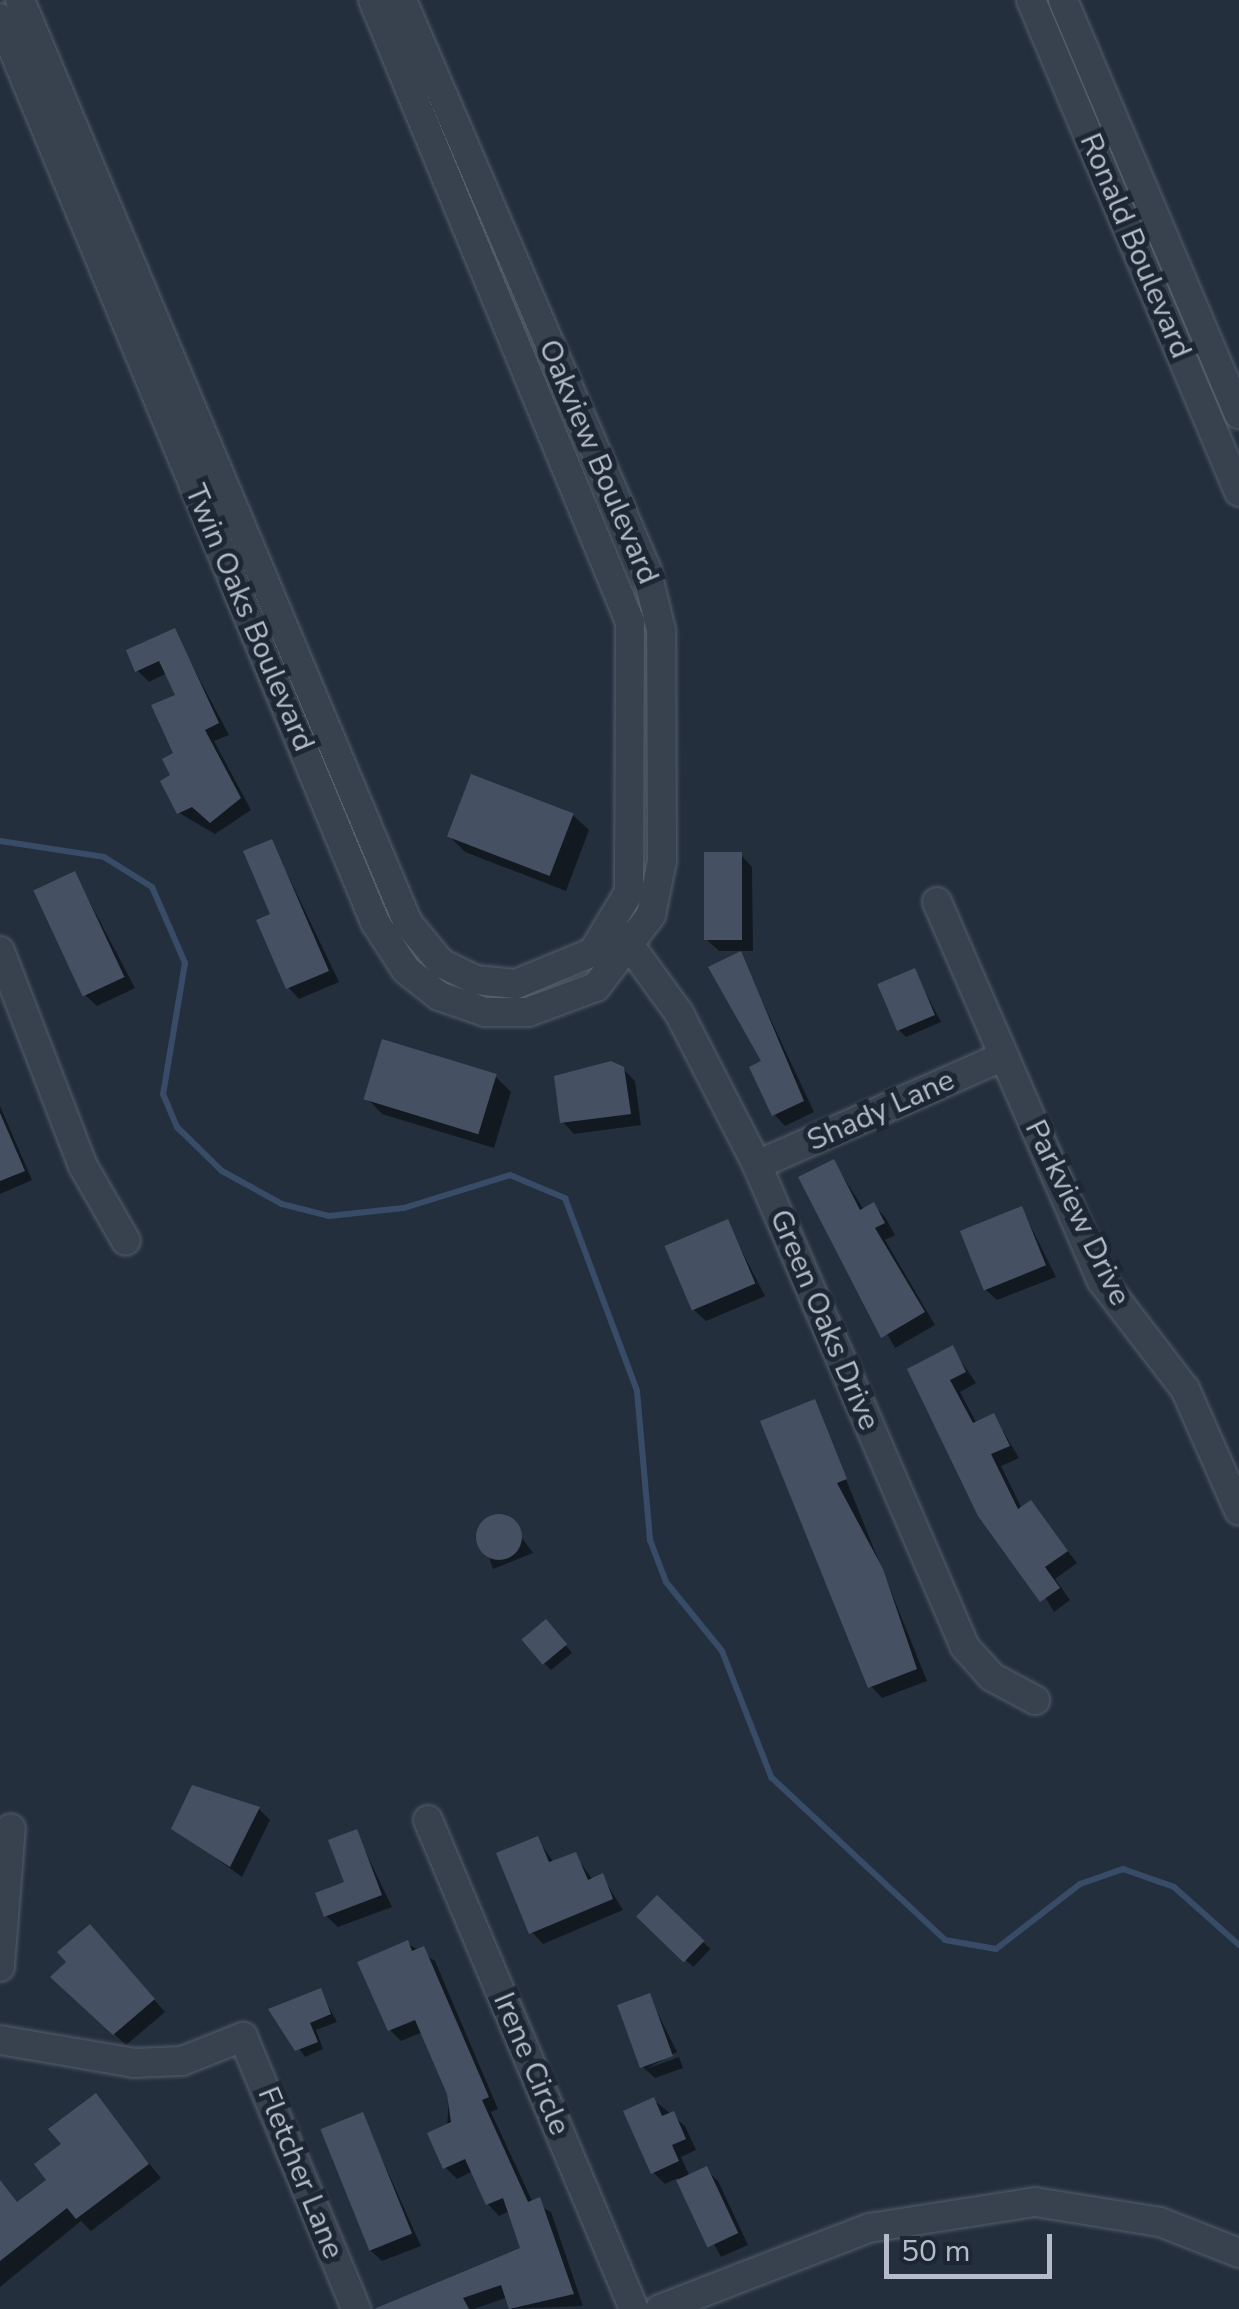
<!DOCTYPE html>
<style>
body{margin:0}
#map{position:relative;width:1239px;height:2309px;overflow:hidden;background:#242f3e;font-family:"Nunito Sans",sans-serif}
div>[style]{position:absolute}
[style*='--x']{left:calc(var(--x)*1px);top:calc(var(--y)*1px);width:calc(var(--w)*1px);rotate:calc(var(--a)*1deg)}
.shadow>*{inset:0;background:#0007;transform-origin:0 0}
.stream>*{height:6px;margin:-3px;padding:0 3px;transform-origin:3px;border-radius:3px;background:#394c67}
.building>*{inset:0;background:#455162;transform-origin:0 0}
.round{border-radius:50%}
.roads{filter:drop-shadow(0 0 2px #565f6c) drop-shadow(0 0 2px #565f6c)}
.minor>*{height:28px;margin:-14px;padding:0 14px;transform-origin:14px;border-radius:14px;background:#38414e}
span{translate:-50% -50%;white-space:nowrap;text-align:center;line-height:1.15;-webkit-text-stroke:10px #1d2633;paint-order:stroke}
.street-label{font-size:30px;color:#b4bcc9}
.scale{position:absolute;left:884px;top:2234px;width:168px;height:45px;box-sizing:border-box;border:5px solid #b4bcc9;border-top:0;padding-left:12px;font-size:30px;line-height:35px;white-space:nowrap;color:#b4bcc9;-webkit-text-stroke:8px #1d2633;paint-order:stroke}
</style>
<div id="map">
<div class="shadow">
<div style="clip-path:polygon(174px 631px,229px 735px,214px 741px,251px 810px,215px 834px,179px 813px,178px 696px,167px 673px,149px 682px,137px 670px)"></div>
<div style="clip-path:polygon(573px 815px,589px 830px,566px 891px,465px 852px,450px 837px)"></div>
<div style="clip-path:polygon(272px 842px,339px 982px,299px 999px,288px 987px,273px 915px)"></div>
<div style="clip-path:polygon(741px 855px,752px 867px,753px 951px,719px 951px,707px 940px)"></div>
<div style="clip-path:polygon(75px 874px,135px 988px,97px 1006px,85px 995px)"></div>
<div style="clip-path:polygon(740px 954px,814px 1112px,785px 1126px,774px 1114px)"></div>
<div style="clip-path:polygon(914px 971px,941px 1022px,906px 1037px,899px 1030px)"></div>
<div style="clip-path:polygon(623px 1069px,635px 1081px,641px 1125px,574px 1134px,563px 1122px)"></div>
<div style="clip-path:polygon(495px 1076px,511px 1092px,494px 1148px,382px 1114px,367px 1098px)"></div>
<div style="clip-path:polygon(0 1106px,32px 1180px,0 1194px)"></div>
<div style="clip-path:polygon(834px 1162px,864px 1210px,874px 1205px,885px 1217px,895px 1235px,885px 1240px,935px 1325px,895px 1348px,801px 1178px)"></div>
<div style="clip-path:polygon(1022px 1209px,1056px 1277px,997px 1300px,985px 1289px)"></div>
<div style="clip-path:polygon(727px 1222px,765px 1296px,706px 1321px,694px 1310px)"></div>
<div style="clip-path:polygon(952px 1348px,976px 1383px,960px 1392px,977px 1424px,994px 1416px,1019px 1458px,1001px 1466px,1022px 1509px,1031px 1503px,1077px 1563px,1055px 1579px,1070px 1600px,1054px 1612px,911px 1370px)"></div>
<div style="clip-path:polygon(815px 1402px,927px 1681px,882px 1698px,871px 1686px)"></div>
<div style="clip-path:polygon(505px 1515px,533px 1553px,493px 1569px,478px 1526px)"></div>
<div style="clip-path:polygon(553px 1629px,572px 1653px,551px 1670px,544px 1663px)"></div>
<div style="clip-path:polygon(259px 1809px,270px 1820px,242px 1877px,174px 1828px)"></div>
<div style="clip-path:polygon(356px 1832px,392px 1907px,338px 1927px,326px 1916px,347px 1884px)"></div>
<div style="clip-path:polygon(537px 1838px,554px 1863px,575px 1855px,593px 1880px,602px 1876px,623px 1910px,543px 1944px,532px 1932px)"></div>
<div style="left:657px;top:1899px;width:73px;height:25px;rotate:43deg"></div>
<div style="clip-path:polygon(101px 1938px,165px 2012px,126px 2045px,53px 1977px)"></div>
<div style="clip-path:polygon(407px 1943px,435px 1961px,498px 2109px,491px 2112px,533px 2203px,551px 2212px,583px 2306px,512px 2309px,508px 2297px,474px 2309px,391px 2309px,523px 2249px,510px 2211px,499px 2216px,488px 2204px,473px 2171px,457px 2179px,445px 2167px,449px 2093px,423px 2032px,401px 2041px,390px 2030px)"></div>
<div style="clip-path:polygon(320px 1991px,337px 2022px,316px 2030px,323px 2049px,305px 2057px,272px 2010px)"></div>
<div style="clip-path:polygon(649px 1996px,677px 2052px,646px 2069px,679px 2057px,683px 2068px,655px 2078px,643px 2067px)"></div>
<div style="clip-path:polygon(95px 2097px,161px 2178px,91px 2231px,81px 2221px,0 2287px,0 2201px,19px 2204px,49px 2180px)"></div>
<div style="clip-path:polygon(654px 2100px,685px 2126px,696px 2150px,681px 2157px,690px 2177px,706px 2169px,718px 2181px,748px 2245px,721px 2257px,678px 2178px,665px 2184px,653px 2172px)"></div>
<div style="clip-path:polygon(362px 2114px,421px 2246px,382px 2261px,370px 2250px)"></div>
</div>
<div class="stream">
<div style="--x:0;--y:841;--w:105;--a:8.7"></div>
<div style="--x:104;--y:857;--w:57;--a:32"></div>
<div style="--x:152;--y:887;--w:83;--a:66.5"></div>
<div style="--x:185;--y:963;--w:133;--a:99.5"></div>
<div style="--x:163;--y:1094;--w:36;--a:67"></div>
<div style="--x:177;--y:1127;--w:63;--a:44.4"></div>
<div style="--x:222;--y:1171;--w:68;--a:28.8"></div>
<div style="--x:282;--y:1204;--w:49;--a:14.3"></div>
<div style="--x:329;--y:1216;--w:75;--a:-6.1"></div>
<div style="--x:404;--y:1208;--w:111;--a:-17.3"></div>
<div style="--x:510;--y:1175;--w:60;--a:22.7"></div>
<div style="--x:565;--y:1198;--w:206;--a:69.5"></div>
<div style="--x:637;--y:1391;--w:150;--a:85"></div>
<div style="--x:650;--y:1540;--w:45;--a:69.1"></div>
<div style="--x:666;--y:1582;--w:89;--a:50.9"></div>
<div style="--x:722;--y:1651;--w:135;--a:68.7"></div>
<div style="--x:771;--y:1777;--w:238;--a:43.1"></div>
<div style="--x:945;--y:1940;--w:52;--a:10"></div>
<div style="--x:996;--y:1949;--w:106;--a:-37.7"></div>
<div style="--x:1080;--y:1884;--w:46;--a:-19.2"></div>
<div style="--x:1123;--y:1869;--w:54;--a:19.4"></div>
<div style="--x:1174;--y:1887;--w:87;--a:41.7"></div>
</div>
<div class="building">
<div style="clip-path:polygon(175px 628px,219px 723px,205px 730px,241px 798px,210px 823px,192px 807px,177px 814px,160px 781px,170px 775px,162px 759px,173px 753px,151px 705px,175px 695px,159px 661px,135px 672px,126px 650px)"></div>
<div style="left:471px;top:774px;width:110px;height:67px;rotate:21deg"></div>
<div style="clip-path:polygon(272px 839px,329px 971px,286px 989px,256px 920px,270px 914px,243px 851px)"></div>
<div style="left:742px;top:852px;width:88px;height:38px;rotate:90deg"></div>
<div style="left:75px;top:871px;width:117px;height:46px;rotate:65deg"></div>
<div style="clip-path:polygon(741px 951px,804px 1101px,772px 1116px,749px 1067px,761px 1061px,708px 967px)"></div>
<div style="left:915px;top:968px;width:51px;height:41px;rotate:67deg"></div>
<div style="left:382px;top:1039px;width:120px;height:63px;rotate:17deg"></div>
<div style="clip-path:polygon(611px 1061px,624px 1067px,631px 1114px,560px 1123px,554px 1076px)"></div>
<div style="clip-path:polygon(0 1113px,25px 1171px,0 1181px)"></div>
<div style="clip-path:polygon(834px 1159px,860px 1210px,874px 1202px,885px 1223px,875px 1228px,925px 1312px,881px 1338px,798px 1177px)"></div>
<div style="left:1022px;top:1206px;width:64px;height:67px;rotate:68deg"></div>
<div style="left:728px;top:1219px;width:70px;height:69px;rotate:67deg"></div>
<div style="clip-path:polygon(953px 1345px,966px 1372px,950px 1380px,973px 1423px,994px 1413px,1010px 1446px,991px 1454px,1018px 1509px,1031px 1500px,1068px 1551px,1045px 1567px,1060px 1588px,1040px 1602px,978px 1516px,907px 1369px)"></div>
<div style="clip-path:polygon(815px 1399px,847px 1479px,837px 1483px,883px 1569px,917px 1669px,868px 1688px,760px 1421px)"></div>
<div class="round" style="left:476px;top:1514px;width:46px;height:46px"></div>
<div style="left:546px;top:1619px;width:33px;height:32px;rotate:50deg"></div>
<div style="clip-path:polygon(192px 1785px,260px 1807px,230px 1867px,171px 1829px)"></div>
<div style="clip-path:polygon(357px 1829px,382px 1895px,324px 1917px,315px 1893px,344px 1882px,328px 1840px)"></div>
<div style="clip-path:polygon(538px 1836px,549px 1862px,576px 1852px,588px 1880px,603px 1873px,613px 1899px,529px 1934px,496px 1853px)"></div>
<div style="left:657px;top:1895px;width:66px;height:30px;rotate:44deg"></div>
<div style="clip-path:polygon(90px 1924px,155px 1999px,113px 2035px,50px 1977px,66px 1962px,57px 1952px)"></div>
<div style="clip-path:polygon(408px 1940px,412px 1951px,424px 1946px,489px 2097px,482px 2100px,528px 2202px,540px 2197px,574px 2294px,509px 2309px,501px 2285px,463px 2298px,469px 2309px,374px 2309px,520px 2248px,503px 2198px,486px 2205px,465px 2159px,443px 2169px,427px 2133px,451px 2122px,447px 2094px,415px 2020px,388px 2031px,357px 1962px)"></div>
<div style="clip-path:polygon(321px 1988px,331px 2014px,310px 2023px,318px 2042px,295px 2051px,268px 2009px)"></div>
<div style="left:650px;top:1993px;width:67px;height:35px;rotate:70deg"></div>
<div style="clip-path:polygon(96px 2093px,149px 2164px,76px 2219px,67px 2208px,0 2261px,0 2180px,17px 2202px,46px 2180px,34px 2164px,61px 2144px,48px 2129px)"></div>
<div style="clip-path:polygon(654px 2097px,662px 2116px,674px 2111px,686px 2139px,672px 2145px,679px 2161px,651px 2174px,623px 2111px)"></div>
<div style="left:363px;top:2112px;width:131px;height:46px;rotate:68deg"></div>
<div style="left:707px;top:2166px;width:74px;height:34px;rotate:65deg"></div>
</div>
<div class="roads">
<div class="minor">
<div style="--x:20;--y:0;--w:1001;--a:67.2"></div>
<div style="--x:408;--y:923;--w:52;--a:50.5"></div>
<div style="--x:441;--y:963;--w:39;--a:26"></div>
<div style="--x:476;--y:980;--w:40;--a:5.7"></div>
<div style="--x:516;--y:984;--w:83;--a:-22.6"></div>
<div style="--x:593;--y:952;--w:70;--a:-59"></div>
<div style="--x:629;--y:892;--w:270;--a:-89.8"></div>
<div style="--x:630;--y:622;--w:673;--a:-112.45"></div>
<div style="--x:1031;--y:0;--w:534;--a:67.08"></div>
<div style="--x:1063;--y:0;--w:450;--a:67"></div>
<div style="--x:0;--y:18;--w:979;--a:67.47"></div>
<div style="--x:375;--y:922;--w:57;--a:57.1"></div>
<div style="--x:406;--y:970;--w:42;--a:38.2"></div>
<div style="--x:439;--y:996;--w:49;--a:19.2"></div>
<div style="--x:485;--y:1012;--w:43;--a:0"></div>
<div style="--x:528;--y:1012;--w:72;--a:-20.2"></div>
<div style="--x:596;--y:987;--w:91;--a:-52.6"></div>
<div style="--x:651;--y:915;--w:55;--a:-78.5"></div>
<div style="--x:662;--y:861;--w:231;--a:-90.2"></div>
<div style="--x:661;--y:630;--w:64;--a:-103.6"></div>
<div style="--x:646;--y:568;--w:618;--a:-113.25"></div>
<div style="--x:937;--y:902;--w:413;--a:66.5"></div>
<div style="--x:1102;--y:1281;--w:136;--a:52.5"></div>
<div style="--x:1185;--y:1389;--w:133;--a:66.1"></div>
<div style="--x:623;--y:936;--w:95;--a:54"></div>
<div style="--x:679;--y:1013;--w:171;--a:62.8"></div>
<div style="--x:757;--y:1165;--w:525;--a:66.66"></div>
<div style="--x:965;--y:1647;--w:40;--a:48"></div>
<div style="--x:992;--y:1677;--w:49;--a:28.1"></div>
<div style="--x:0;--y:951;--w:230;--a:68.9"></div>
<div style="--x:83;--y:1166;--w:86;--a:60.2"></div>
<div style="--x:757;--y:1165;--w:270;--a:-23.8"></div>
<div style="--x:428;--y:1820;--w:531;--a:67.16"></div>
<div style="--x:0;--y:1967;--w:139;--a:-85.5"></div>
<div style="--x:0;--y:2040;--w:136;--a:9.7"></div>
<div style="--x:134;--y:2063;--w:48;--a:-2.4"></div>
<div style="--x:182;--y:2061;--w:66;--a:-21.5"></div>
<div style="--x:243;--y:2037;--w:295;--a:67.4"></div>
<div style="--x:660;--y:2309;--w:224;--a:-21.2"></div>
<div style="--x:869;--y:2228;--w:168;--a:-8.9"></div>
<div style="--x:1035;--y:2202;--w:127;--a:9.1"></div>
<div style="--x:1160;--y:2222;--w:85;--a:21.4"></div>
</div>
</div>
<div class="street-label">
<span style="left:1135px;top:246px;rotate:67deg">Ronald Boulevard</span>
<span style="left:598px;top:462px;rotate:67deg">Oakview Boulevard</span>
<span style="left:249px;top:618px;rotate:67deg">Twin Oaks Boulevard</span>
<span style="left:881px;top:1111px;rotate:-24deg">Shady Lane</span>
<span style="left:1077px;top:1213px;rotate:64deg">Parkview Drive</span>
<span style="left:824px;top:1320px;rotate:67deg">Green Oaks Drive</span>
<span style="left:531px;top:2064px;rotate:67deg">Irene Circle</span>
<span style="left:300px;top:2173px;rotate:68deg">Fletcher Lane</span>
</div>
<div class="scale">50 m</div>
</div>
